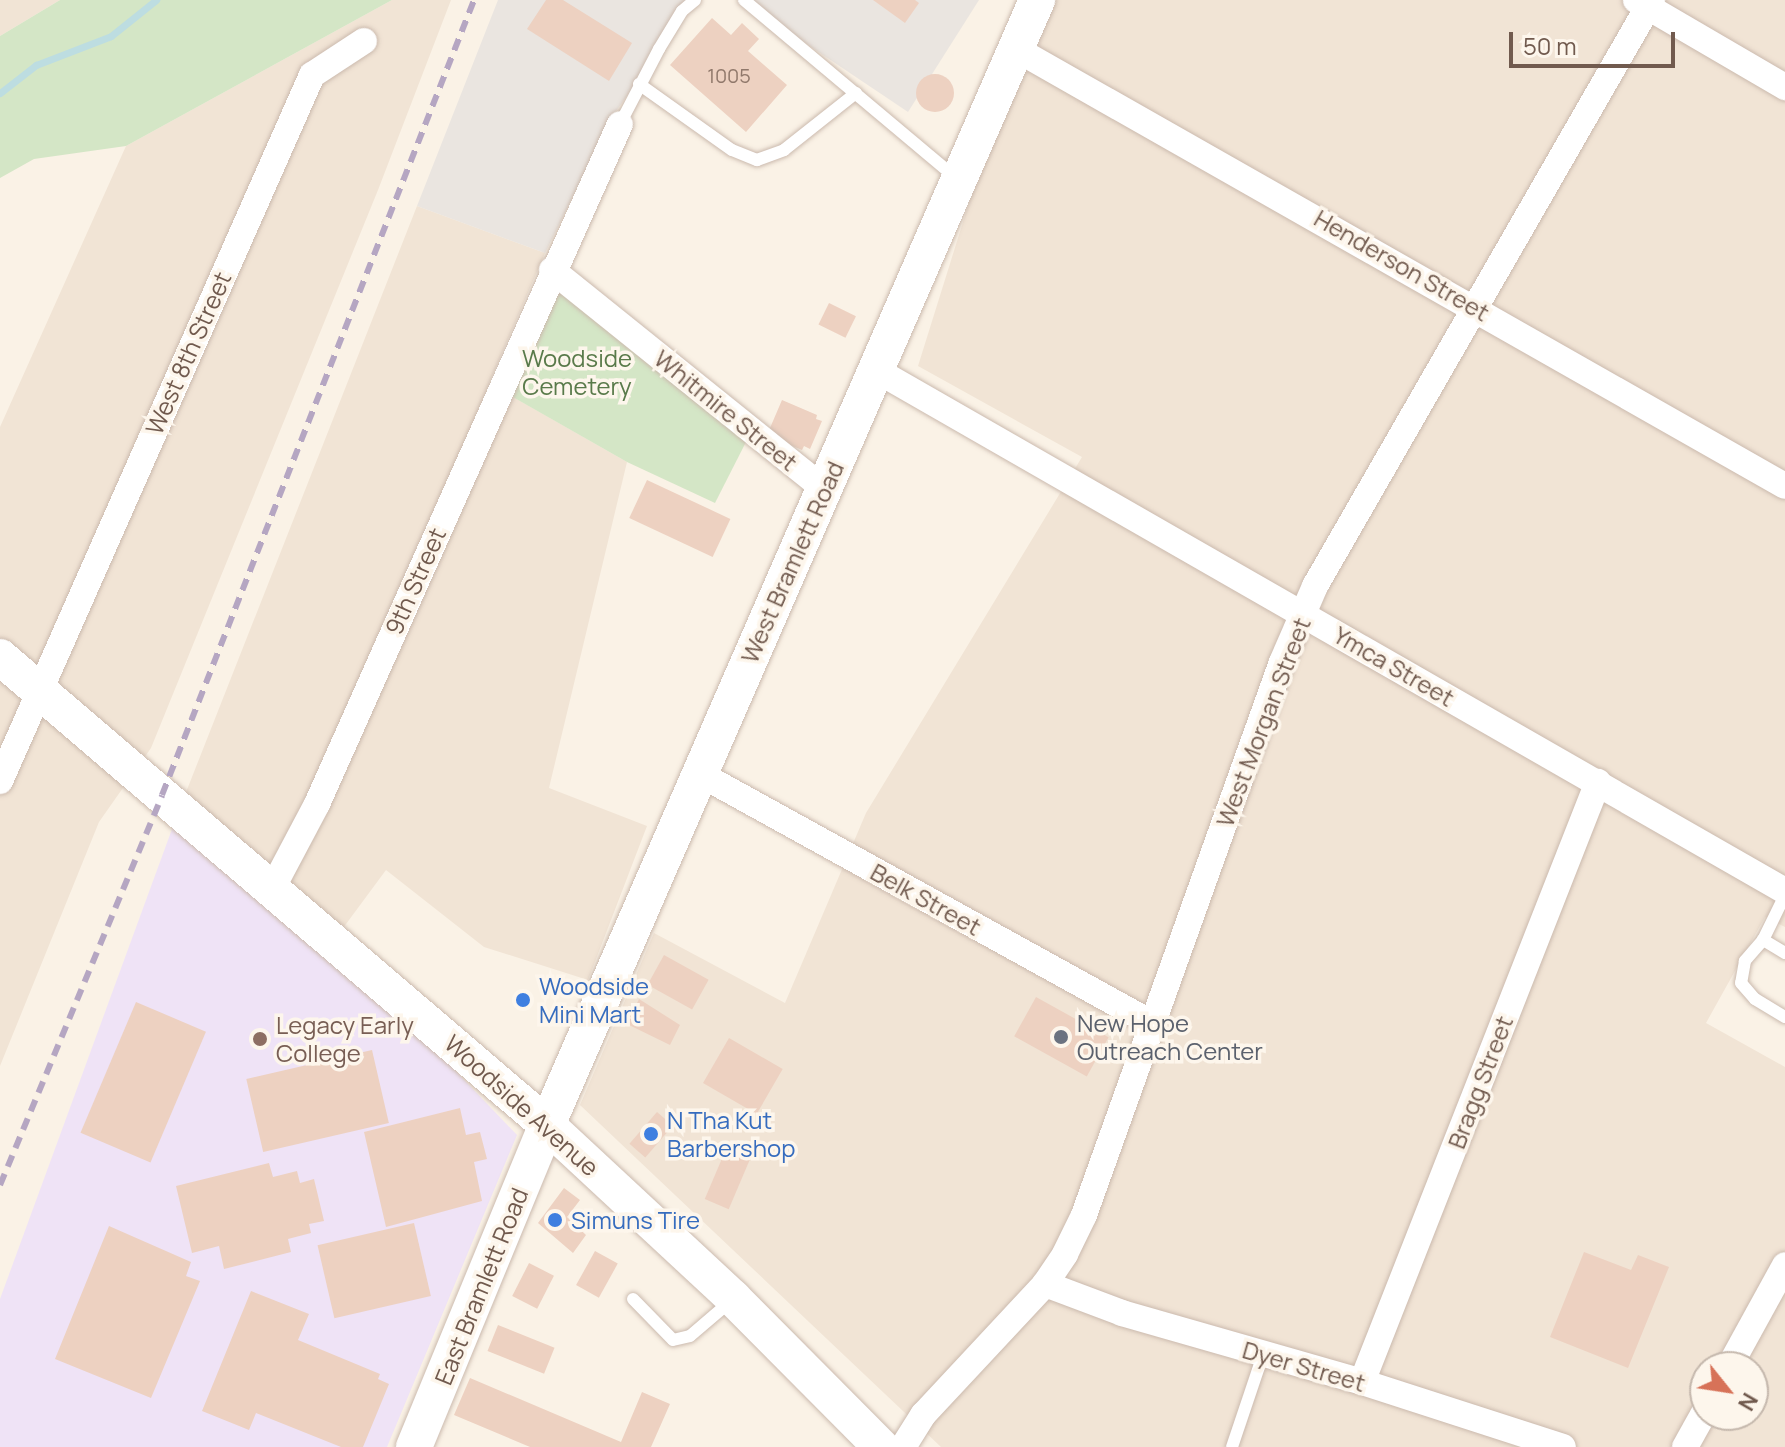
<!DOCTYPE html>
<style>
body{margin:0}
#map{position:relative;width:1785px;height:1447px;overflow:hidden;background:#faf2e6;font-family:Manrope,sans-serif}
div>[style]{position:absolute}
[style*='--x']{left:calc(var(--x)*1px);top:calc(var(--y)*1px);width:calc(var(--w)*1px);rotate:calc(var(--a)*1deg)}
.residential>*{inset:0;background:#f1e4d5}
.industrial>*{inset:0;background:#eae5e0}
.education>*{inset:0;background:#efe3f6}
.green>*{inset:0;background:#d4e6c6}
.stream>*{height:7px;margin:-3.5px;padding:0 3.5px;transform-origin:3.5px;border-radius:3.5px;background:#bddde1}
.building>*{inset:0;background:#edd1c1;transform-origin:0 0}
.round{border-radius:50%}
.roads{filter:drop-shadow(0 0 2px #cbbaae) drop-shadow(0 0 2px #cbbaae)}
.lane>*{height:12px;margin:-6px;padding:0 6px;transform-origin:6px;border-radius:6px;background:#fff}
.street>*{height:26px;margin:-13px;padding:0 13px;transform-origin:13px;border-radius:13px;background:#fff}
.secondary>*{height:36px;margin:-18px;padding:0 18px;transform-origin:18px;border-radius:18px;background:#fff}
.rail>*{height:6px;margin-top:-3px;transform-origin:0;background:repeating-linear-gradient(90deg,#b5a6c2 0 12px,transparent 0 20px)}
.dots>*{width:22px;height:22px;translate:-50% -50%;box-sizing:border-box;border:4px solid #fdf6ec;border-radius:50%}
span{translate:-50% -50%;white-space:nowrap;text-align:center;line-height:1.15;-webkit-text-stroke:7px #fdf6ec;paint-order:stroke}
.number-label{font-size:20px;color:#90786b}
.number-label span{-webkit-text-stroke-width:0}
.street-label{font-size:24px;color:#715a4e}
.park-label{font-size:24px;color:#597a4a}
.shop-label{font-size:24px;color:#366cbe}
.left{translate:0 -50%;text-align:left}
.worship-label{font-size:24px;color:#5b616d}
.education-label{font-size:24px;color:#785e54}
.north{position:absolute;left:1689px;top:1351px;width:80px;height:80px;box-sizing:border-box;background:#fdf6ec;border:2px solid #c5b8ad;border-radius:50%;rotate:120deg;font-size:22px;font-weight:700;line-height:32px;text-align:center;color:#715a4e}
.north::after{content:'';display:block;margin:auto;width:28px;height:36px;background:#d77258;clip-path:polygon(50% 0,100% 100%,50% 72%,0 100%)}
.scale{position:absolute;left:1509px;top:32px;width:166px;height:36px;box-sizing:border-box;border:4px solid #715a4e;border-top:0;padding-left:10px;font-size:24px;line-height:28px;white-space:nowrap;color:#715a4e;-webkit-text-stroke:6px #fdf6ec;paint-order:stroke}
</style>
<div id="map">
<div class="residential">
<div style="clip-path:polygon(0 0,60px 0,0 36px)"></div>
<div style="clip-path:polygon(392px 0,451px 0,378px 190px,151px 748px,99px 822px,0 1066px,0 427px,126px 146px)"></div>
<div style="clip-path:polygon(evenodd,1048px 0,1785px 0,1785px 927px,1765px 917px,1706px 1023px,1785px 1067px,1785px 1447px,941px 1447px,580px 1105px,654px 933px,785px 1003px,866px 813px,1082px 457px,918px 366px,998px 110px,1048px 0,1705px 1367px,1753px 1367px,1753px 1415px,1705px 1415px,1705px 1367px)"></div>
<div style="clip-path:polygon(417px 206px,545px 253px,489px 383px,627px 462px,549px 788px,647px 826px,588px 980px,484px 947px,386px 870px,332px 943px,179px 810px)"></div>
</div>
<div class="industrial">
<div style="clip-path:polygon(498px 0,697px 0,613px 115px,545px 253px,417px 206px)"></div>
<div style="clip-path:polygon(741px 0,979px 0,908px 112px)"></div>
</div>
<div class="education">
<div style="clip-path:polygon(179px 810px,333px 943px,517px 1135px,387px 1447px,0 1447px,0 1299px)"></div>
</div>
<div class="green">
<div style="clip-path:polygon(60px 0,392px 0,126px 146px,34px 159px,0 178px,0 36px)"></div>
<div style="clip-path:polygon(554px 288px,747px 440px,715px 503px,627px 462px,506px 393px)"></div>
</div>
<div class="stream">
<div style="--x:0;--y:93;--w:46;--a:-37.9"></div>
<div style="--x:36;--y:65;--w:80;--a:-21.1"></div>
<div style="--x:111;--y:36;--w:58;--a:-38.7"></div>
</div>
<div class="building">
<div style="clip-path:polygon(546px 0,563px 0,632px 43px,609px 81px,527px 29px)"></div>
<div style="clip-path:polygon(873px 0,915px 0,919px 3px,905px 23px)"></div>
<div style="clip-path:polygon(712px 18px,731px 35px,742px 23px,759px 39px,748px 51px,787px 85px,746px 132px,670px 65px)"></div>
<div class="round" style="left:916px;top:74px;width:38px;height:38px"></div>
<div style="left:829px;top:303px;width:30px;height:24px;rotate:26deg"></div>
<div style="clip-path:polygon(782px 400px,817px 415px,816px 419px,822px 421px,810px 449px,804px 446px,802px 450px,767px 435px)"></div>
<div style="left:647px;top:480px;width:92px;height:42px;rotate:25deg"></div>
<div style="left:664px;top:955px;width:51px;height:34px;rotate:29deg"></div>
<div style="left:1036px;top:997px;width:83px;height:45px;rotate:29deg"></div>
<div style="clip-path:polygon(639px 999px,680px 1025px,670px 1045px,627px 1024px)"></div>
<div style="left:136px;top:1002px;width:76px;height:142px;rotate:23deg"></div>
<div style="left:729px;top:1038px;width:62px;height:52px;rotate:30deg"></div>
<div style="left:372px;top:1050px;width:75px;height:129px;rotate:77deg"></div>
<div style="clip-path:polygon(460px 1108px,466px 1135px,480px 1132px,487px 1159px,474px 1162px,482px 1201px,386px 1227px,364px 1132px)"></div>
<div style="left:657px;top:1112px;width:21px;height:42px;rotate:41deg"></div>
<div style="left:729px;top:1142px;width:26px;height:62px;rotate:23deg"></div>
<div style="clip-path:polygon(269px 1163px,273px 1177px,297px 1171px,300px 1183px,314px 1179px,324px 1221px,309px 1224px,311px 1233px,288px 1239px,291px 1252px,224px 1269px,219px 1246px,192px 1253px,176px 1186px)"></div>
<div style="clip-path:polygon(564px 1188px,580px 1200px,567px 1217px,586px 1235px,573px 1253px,538px 1223px)"></div>
<div style="left:414px;top:1223px;width:75px;height:99px;rotate:77deg"></div>
<div style="clip-path:polygon(109px 1226px,191px 1262px,186px 1276px,200px 1281px,151px 1398px,55px 1359px)"></div>
<div style="left:595px;top:1251px;width:26px;height:39px;rotate:29deg"></div>
<div style="clip-path:polygon(1584px 1252px,1631px 1270px,1638px 1255px,1669px 1267px,1628px 1368px,1550px 1337px)"></div>
<div style="left:529px;top:1263px;width:28px;height:37px;rotate:27deg"></div>
<div style="clip-path:polygon(251px 1291px,309px 1314px,298px 1340px,380px 1374px,378px 1379px,389px 1384px,363px 1447px,341px 1447px,256px 1413px,249px 1430px,202px 1411px)"></div>
<div style="left:498px;top:1325px;width:61px;height:28px;rotate:22deg"></div>
<div style="clip-path:polygon(470px 1378px,621px 1442px,642px 1392px,670px 1404px,651px 1447px,530px 1447px,454px 1415px)"></div>
</div>
<div class="roads">
<div class="lane">
<div style="--x:744;--y:0;--w:277;--a:40"></div>
<div style="--x:639;--y:84;--w:114;--a:35.4"></div>
<div style="--x:732;--y:150;--w:27;--a:22"></div>
<div style="--x:757;--y:160;--w:29;--a:-20"></div>
<div style="--x:784;--y:150;--w:92;--a:-38.4"></div>
<div style="--x:620;--y:124;--w:85;--a:-62.5"></div>
<div style="--x:659;--y:49;--w:44;--a:-58.8"></div>
<div style="--x:682;--y:11;--w:17;--a:-40"></div>
<div style="--x:1763;--y:940;--w:50;--a:-63.9"></div>
<div style="--x:1785;--y:953;--w:26;--a:-149"></div>
<div style="--x:1763;--y:940;--w:28;--a:131"></div>
<div style="--x:1745;--y:961;--w:22;--a:100"></div>
<div style="--x:1741;--y:983;--w:21;--a:49"></div>
<div style="--x:1755;--y:999;--w:35;--a:31"></div>
<div style="--x:633;--y:1299;--w:57;--a:45.7"></div>
<div style="--x:673;--y:1340;--w:17;--a:-13"></div>
<div style="--x:690;--y:1336;--w:54;--a:-40.5"></div>
<div style="--x:1232;--y:1447;--w:97;--a:-71.4"></div>
</div>
<div class="street">
<div style="--x:1636;--y:0;--w:173;--a:30.3"></div>
<div style="--x:1016;--y:49;--w:884;--a:29.61"></div>
<div style="--x:552;--y:270;--w:349;--a:38.8"></div>
<div style="--x:876;--y:370;--w:1048;--a:29.82"></div>
<div style="--x:700;--y:774;--w:517;--a:28.89"></div>
<div style="--x:0;--y:781;--w:772;--a:-66.16"></div>
<div style="--x:312;--y:75;--w:62;--a:-33.2"></div>
<div style="--x:272;--y:889;--w:96;--a:-62.1"></div>
<div style="--x:317;--y:804;--w:744;--a:-65.98"></div>
<div style="--x:1045;--y:1284;--w:82;--a:20.6"></div>
<div style="--x:1122;--y:1313;--w:250;--a:16"></div>
<div style="--x:1362;--y:1382;--w:211;--a:17.9"></div>
<div style="--x:1729;--y:1367;--w:116;--a:-61.2"></div>
<div style="--x:1362;--y:1382;--w:645;--a:-68.53"></div>
<div style="--x:903;--y:1447;--w:38;--a:-58"></div>
<div style="--x:923;--y:1415;--w:179;--a:-47"></div>
<div style="--x:1045;--y:1284;--w:36;--a:-56"></div>
<div style="--x:1065;--y:1254;--w:43;--a:-64"></div>
<div style="--x:1084;--y:1215;--w:587;--a:-70.3"></div>
<div style="--x:1282;--y:662;--w:83;--a:-66.5"></div>
<div style="--x:1315;--y:586;--w:676;--a:-60.1"></div>
<div style="--x:1685;--y:1447;--w:41;--a:-60.9"></div>
</div>
<div class="secondary">
<div style="--x:0;--y:657;--w:720;--a:40.55"></div>
<div style="--x:547;--y:1125;--w:254;--a:42.9"></div>
<div style="--x:733;--y:1298;--w:210;--a:45.2"></div>
<div style="--x:414;--y:1447;--w:348;--a:-67.6"></div>
<div style="--x:547;--y:1125;--w:1227;--a:-66.46"></div>
</div>
</div>
<div class="rail">
<div style="--x:0;--y:1185;--w:422;--a:-67.4"></div>
<div style="--x:162;--y:795;--w:854;--a:-68.57"></div>
</div>
<div class="dots">
<div style="left:523px;top:1000px;background:#3f7fe0"></div>
<div style="left:1061px;top:1037px;background:#6b7280"></div>
<div style="left:260px;top:1039px;background:#8d6e63"></div>
<div style="left:651px;top:1134px;background:#3f7fe0"></div>
<div style="left:555px;top:1220px;background:#3f7fe0"></div>
</div>
<div class="number-label">
<span style="left:729px;top:75px">1005</span>
</div>
<div class="street-label">
<span style="left:1402px;top:265px;rotate:30deg">Henderson Street</span>
<span style="left:188px;top:353px;rotate:-66deg">West 8th Street</span>
<span style="left:726px;top:410px;rotate:39deg">Whitmire Street</span>
<span style="left:792px;top:562px;rotate:-66deg">West Bramlett Road</span>
<span style="left:415px;top:581px;rotate:-66deg">9th Street</span>
<span style="left:1394px;top:666px;rotate:30deg">Ymca Street</span>
<span style="left:1263px;top:722px;rotate:-69deg">West Morgan Street</span>
<span style="left:926px;top:899px;rotate:29deg">Belk Street</span>
<span style="left:1480px;top:1082px;rotate:-69deg">Bragg Street</span>
<span style="left:522px;top:1105px;rotate:42deg">Woodside Avenue</span>
<span style="left:481px;top:1286px;rotate:-68deg">East Bramlett Road</span>
<span style="left:1304px;top:1366px;rotate:16deg">Dyer Street</span>
</div>
<div class="park-label">
<span style="left:577px;top:372px">Woodside<br>Cemetery</span>
</div>
<div class="shop-label">
<span class="left" style="left:539px;top:1000px">Woodside<br>Mini Mart</span>
<span class="left" style="left:667px;top:1134px">N Tha Kut<br>Barbershop</span>
<span class="left" style="left:571px;top:1220px">Simuns Tire</span>
</div>
<div class="worship-label">
<span class="left" style="left:1077px;top:1037px">New Hope<br>Outreach Center</span>
</div>
<div class="education-label">
<span class="left" style="left:276px;top:1039px">Legacy Early<br>College</span>
</div>
<div class="north">N</div>
<div class="scale">50 m</div>
</div>
